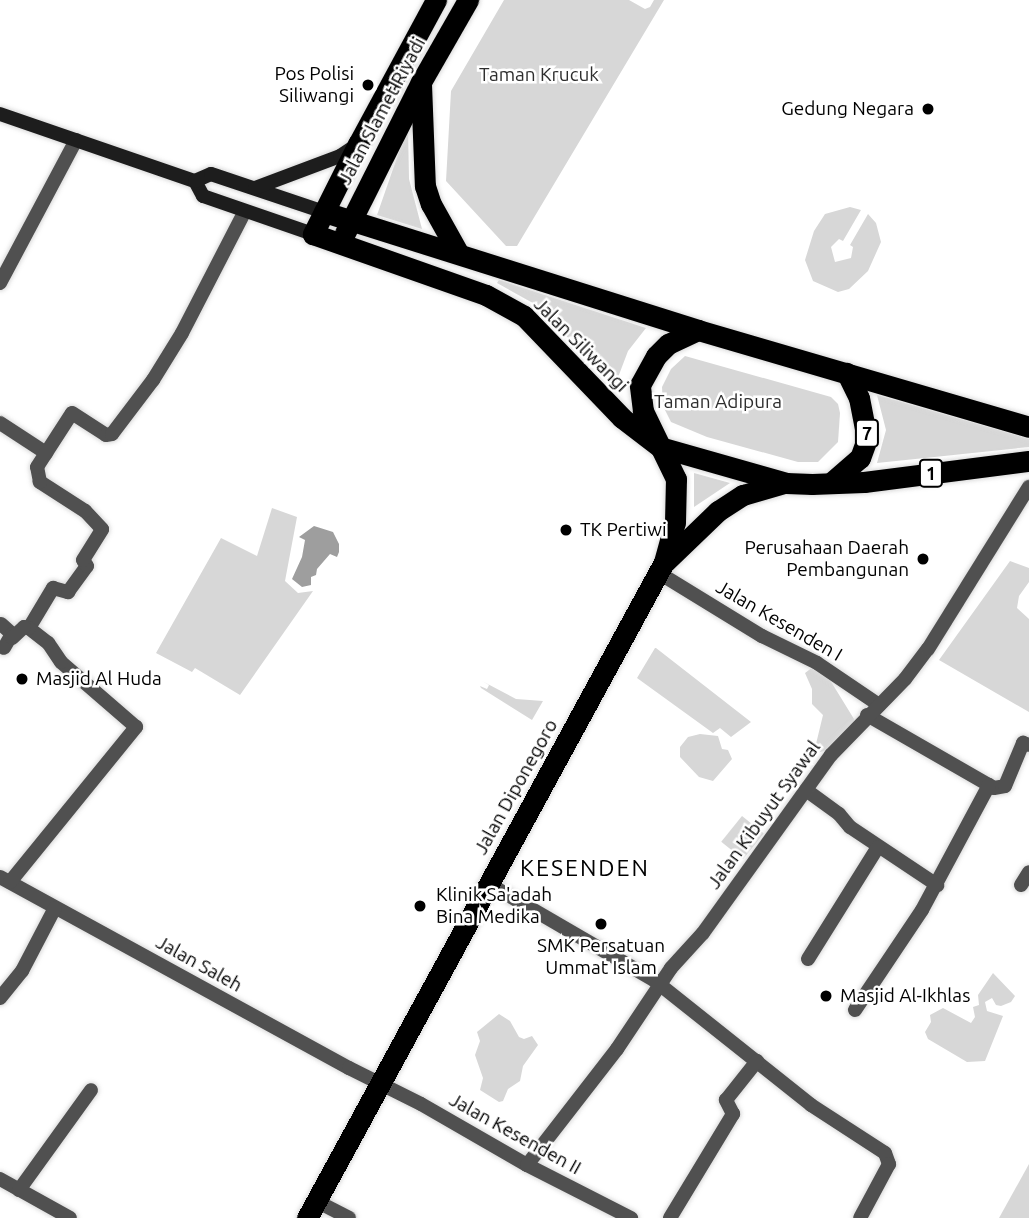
<!DOCTYPE html>
<style>
body{margin:0}
#map{position:relative;width:1029px;height:1218px;overflow:hidden;background:#fff;font-family:Ubuntu,sans-serif}
div>[style]{position:absolute}
[style*='--x']{left:calc(var(--x)*1px);top:calc(var(--y)*1px);width:calc(var(--w)*1px);rotate:calc(var(--a)*1deg)}
.green>*{inset:0;background:#d7d7d7;transform-origin:0 0}
.water>*{inset:0;background:#9e9e9e}
.roads{filter:drop-shadow(0 0 2px #dbdbdb) drop-shadow(0 0 2px #dbdbdb)}
.street>*{height:14px;margin:-7px;padding:0 7px;transform-origin:7px;border-radius:7px;background:#505050}
.secondary>*{height:14px;margin:-7px;padding:0 7px;transform-origin:7px;border-radius:7px;background:#1d1d1d}
.highway>*{height:21px;margin:-10.5px;padding:0 10.5px;transform-origin:10.5px;border-radius:10.5px;background:#000}
.dots>*{width:19px;height:19px;translate:-50% -50%;box-sizing:border-box;border:4px solid #fff;border-radius:50%}
span{translate:-50% -50%;white-space:nowrap;text-align:center;line-height:1.15;-webkit-text-stroke:5px #fff;paint-order:stroke}
.shield-label span{padding:2px 5px;background:#fff;border:2px solid;border-radius:5px;-webkit-text-stroke-width:0}
.shield-label{font-size:18px;color:#000;font-weight:700}
.poi-label{font-size:19px;color:#000}
.right{translate:-100% -50%;text-align:right}
.left{translate:0 -50%;text-align:left}
.park-label{font-size:19px;color:#2e2e2e}
.street-label{font-size:19px;color:#000}
.quarter-label{font-size:23px;color:#000;letter-spacing:2px}
</style>
<div id="map">
<div class="green">
<div style="clip-path:polygon(504px 0,629px 0,645px 9px,650px 7px,654px 0,664px 0,517px 246px,506px 246px,446px 181px,451px 91px)"></div>
<div style="clip-path:polygon(408px 126px,409px 179px,422px 229px,377px 215px)"></div>
<div style="clip-path:polygon(850px 207px,861px 210px,843px 241px,839px 239px,831px 247px,835px 262px,851px 258px,853px 247px,850px 245px,868px 214px,876px 223px,881px 242px,868px 271px,849px 289px,838px 292px,813px 281px,805px 260px,814px 231px,825px 214px)"></div>
<div style="clip-path:polygon(499px 280px,646px 328px,628px 351px,614px 388px,540px 307px,497px 283px)"></div>
<div style="clip-path:polygon(685px 356px,831px 397px,838px 404px,840px 413px,838px 442px,818px 462px,798px 462px,707px 437px,671px 422px,663px 406px,662px 387px,671px 369px)"></div>
<div style="clip-path:polygon(877px 395px,1029px 439px,1029px 447px,877px 463px,886px 430px)"></div>
<div style="clip-path:polygon(694px 473px,730px 483px,694px 507px)"></div>
<div style="clip-path:polygon(272px 508px,297px 517px,285px 581px,298px 593px,313px 591px,240px 695px,195px 668px,192px 672px,156px 653px,221px 538px,257px 556px)"></div>
<div style="clip-path:polygon(1010px 561px,1029px 568px,1029px 582px,1019px 596px,1017px 608px,1029px 619px,1029px 712px,939px 660px)"></div>
<div style="clip-path:polygon(655px 648px,656px 648px,751px 722px,731px 737px,720px 728px,713px 733px,637px 678px)"></div>
<div style="clip-path:polygon(813px 667px,830px 680px,854px 719px,854px 724px,827px 750px,817px 753px,816px 744px,823px 715px,812px 704px,812px 689px,805px 673px)"></div>
<div style="clip-path:polygon(482px 681px,516px 699px,543px 701px,532px 720px,481px 688px,480px 686px,487px 689px,489px 685px)"></div>
<div style="clip-path:polygon(700px 734px,718px 736px,722px 749px,728px 750px,732px 759px,713px 781px,699px 777px,680px 757px,680px 747px,688px 737px)"></div>
<div style="left:742px;top:816px;width:28px;height:33px;rotate:39deg"></div>
<div style="clip-path:polygon(993px 973px,1015px 996px,1011px 1002px,1001px 1006px,996px 1005px,992px 998px,985px 1002px,987px 1011px,1003px 1016px,985px 1061px,967px 1062px,928px 1039px,925px 1032px,931px 1022px,930px 1015px,943px 1008px,971px 1023px,975px 1017px,973px 1007px,979px 1005px,978px 995px)"></div>
<div style="clip-path:polygon(499px 1014px,510px 1021px,519px 1037px,524px 1039px,532px 1036px,538px 1045px,523px 1066px,520px 1081px,508px 1089px,503px 1101px,499px 1102px,480px 1090px,483px 1078px,475px 1055px,480px 1041px,477px 1032px)"></div>
<div style="clip-path:polygon(1029px 1164px,1029px 1218px,999px 1218px)"></div>
</div>
<div class="water">
<div style="clip-path:polygon(314px 526px,333px 532px,339px 544px,339px 552px,337px 557px,330px 554px,317px 569px,316px 575px,311px 577px,311px 585px,302px 587px,292px 579px,302px 557px,305px 540px,299px 537px)"></div>
</div>
<div class="roads">
<div class="street">
<div style="--x:0;--y:283;--w:162;--a:-62"></div>
<div style="--x:0;--y:423;--w:55;--a:33.1"></div>
<div style="--x:659;--y:573;--w:121;--a:31.5"></div>
<div style="--x:762;--y:636;--w:61;--a:26.1"></div>
<div style="--x:817;--y:663;--w:75;--a:34.1"></div>
<div style="--x:1;--y:624;--w:15;--a:42"></div>
<div style="--x:12;--y:634;--w:16;--a:120"></div>
<div style="--x:29;--y:628;--w:47;--a:-59"></div>
<div style="--x:53;--y:588;--w:16;--a:15"></div>
<div style="--x:68;--y:592;--w:32;--a:-54"></div>
<div style="--x:87;--y:566;--w:7;--a:-124"></div>
<div style="--x:83;--y:560;--w:36;--a:-58"></div>
<div style="--x:102;--y:529;--w:25;--a:-133"></div>
<div style="--x:85;--y:511;--w:54;--a:-147.2"></div>
<div style="--x:40;--y:482;--w:15;--a:-101"></div>
<div style="--x:37;--y:467;--w:64;--a:-57.1"></div>
<div style="--x:72;--y:413;--w:40;--a:32.9"></div>
<div style="--x:106;--y:435;--w:6;--a:-9"></div>
<div style="--x:112;--y:434;--w:68;--a:-52.8"></div>
<div style="--x:153;--y:380;--w:55;--a:-58.3"></div>
<div style="--x:182;--y:333;--w:137;--a:-62.7"></div>
<div style="--x:867;--y:715;--w:146;--a:29.9"></div>
<div style="--x:994;--y:788;--w:11;--a:-10"></div>
<div style="--x:1005;--y:786;--w:47;--a:-67.3"></div>
<div style="--x:1023;--y:743;--w:6;--a:18"></div>
<div style="--x:806;--y:790;--w:41;--a:36"></div>
<div style="--x:839;--y:814;--w:17;--a:50"></div>
<div style="--x:850;--y:827;--w:105;--a:33.7"></div>
<div style="--x:0;--y:877;--w:398;--a:28.7"></div>
<div style="--x:349;--y:1068;--w:80;--a:26.6"></div>
<div style="--x:421;--y:1104;--w:122;--a:29.9"></div>
<div style="--x:527;--y:1165;--w:117;--a:27"></div>
<div style="--x:10;--y:882;--w:200;--a:-50.9"></div>
<div style="--x:136;--y:727;--w:99;--a:-139.1"></div>
<div style="--x:61;--y:662;--w:23;--a:-124"></div>
<div style="--x:48;--y:643;--w:24;--a:-142"></div>
<div style="--x:29;--y:628;--w:5;--a:-169"></div>
<div style="--x:24;--y:627;--w:16;--a:137"></div>
<div style="--x:489;--y:884;--w:191;--a:30.2"></div>
<div style="--x:654;--y:980;--w:201;--a:38.5"></div>
<div style="--x:811;--y:1105;--w:88;--a:33"></div>
<div style="--x:885;--y:1153;--w:12;--a:70"></div>
<div style="--x:889;--y:1164;--w:61;--a:118.2"></div>
<div style="--x:1021;--y:885;--w:15;--a:-58"></div>
<div style="--x:808;--y:959;--w:132;--a:-58"></div>
<div style="--x:0;--y:998;--w:35;--a:-51"></div>
<div style="--x:22;--y:971;--w:71;--a:-62.4"></div>
<div style="--x:855;--y:1010;--w:120;--a:-56.2"></div>
<div style="--x:922;--y:910;--w:142;--a:-61.8"></div>
<div style="--x:527;--y:1165;--w:147;--a:-52.2"></div>
<div style="--x:617;--y:1049;--w:97;--a:-56.3"></div>
<div style="--x:671;--y:968;--w:47;--a:-47.6"></div>
<div style="--x:703;--y:933;--w:219;--a:-54.3"></div>
<div style="--x:831;--y:755;--w:106;--a:-45.8"></div>
<div style="--x:905;--y:679;--w:38;--a:-53"></div>
<div style="--x:928;--y:649;--w:191;--a:-58.1"></div>
<div style="--x:0;--y:1179;--w:80;--a:29.1"></div>
<div style="--x:19;--y:1190;--w:123;--a:-54.2"></div>
<div style="--x:316;--y:1201;--w:37;--a:27"></div>
<div style="--x:670;--y:1218;--w:122;--a:-58.8"></div>
<div style="--x:733;--y:1114;--w:16;--a:-117"></div>
<div style="--x:726;--y:1100;--w:50;--a:-51.5"></div>
</div>
<div class="secondary">
<div style="--x:0;--y:114;--w:206;--a:19"></div>
<div style="--x:195;--y:181;--w:17;--a:62"></div>
<div style="--x:203;--y:196;--w:116;--a:19.1"></div>
<div style="--x:195;--y:181;--w:17;--a:-24"></div>
<div style="--x:211;--y:174;--w:119;--a:18.6"></div>
<div style="--x:255;--y:188;--w:91;--a:-20.6"></div>
<div style="--x:340;--y:156;--w:17;--a:-33"></div>
</div>
<div class="highway">
<div style="--x:436;--y:0;--w:164;--a:118.4"></div>
<div style="--x:358;--y:144;--w:101;--a:116.6"></div>
<div style="--x:313;--y:234;--w:183;--a:19.4"></div>
<div style="--x:486;--y:295;--w:43;--a:28.9"></div>
<div style="--x:524;--y:316;--w:141;--a:46.1"></div>
<div style="--x:622;--y:418;--w:48;--a:37.3"></div>
<div style="--x:660;--y:447;--w:131;--a:15.9"></div>
<div style="--x:786;--y:483;--w:26;--a:2"></div>
<div style="--x:812;--y:484;--w:52;--a:-2.2"></div>
<div style="--x:864;--y:482;--w:166;--a:-7.3"></div>
<div style="--x:421;--y:84;--w:102;--a:87.8"></div>
<div style="--x:425;--y:186;--w:19;--a:72"></div>
<div style="--x:431;--y:204;--w:57;--a:60.8"></div>
<div style="--x:324;--y:212;--w:392;--a:17.5"></div>
<div style="--x:698;--y:330;--w:345;--a:16.3"></div>
<div style="--x:345;--y:233;--w:169;--a:-63.3"></div>
<div style="--x:421;--y:82;--w:95;--a:-60.2"></div>
<div style="--x:832;--y:482;--w:37;--a:-41"></div>
<div style="--x:860;--y:458;--w:20;--a:-70"></div>
<div style="--x:867;--y:439;--w:42;--a:-101"></div>
<div style="--x:859;--y:398;--w:28;--a:-116"></div>
<div style="--x:665;--y:562;--w:74;--a:-43.9"></div>
<div style="--x:718;--y:511;--w:30;--a:-33"></div>
<div style="--x:743;--y:495;--w:43;--a:-16.3"></div>
<div style="--x:307;--y:1218;--w:747;--a:-61.44"></div>
<div style="--x:664;--y:562;--w:41;--a:-74.6"></div>
<div style="--x:675;--y:522;--w:43;--a:-88.7"></div>
<div style="--x:676;--y:479;--w:76;--a:-115.9"></div>
<div style="--x:643;--y:411;--w:26;--a:-97"></div>
<div style="--x:640;--y:385;--w:33;--a:-61"></div>
<div style="--x:656;--y:356;--w:17;--a:-45"></div>
<div style="--x:668;--y:344;--w:33;--a:-25"></div>
</div>
</div>
<div class="dots">
<div style="left:368px;top:85px;background:#000"></div>
<div style="left:928px;top:109px;background:#000"></div>
<div style="left:566px;top:530px;background:#000"></div>
<div style="left:923px;top:559px;background:#000"></div>
<div style="left:22px;top:679px;background:#000"></div>
<div style="left:420px;top:906px;background:#000"></div>
<div style="left:601px;top:924px;background:#000"></div>
<div style="left:826px;top:996px;background:#000"></div>
</div>
<div class="shield-label">
<span style="left:867px;top:433px">7</span>
<span style="left:931px;top:473px">1</span>
</div>
<div class="poi-label">
<span class="right" style="left:354px;top:85px">Pos Polisi<br>Siliwangi</span>
<span class="right" style="left:914px;top:109px">Gedung Negara</span>
<span class="left" style="left:580px;top:530px">TK Pertiwi</span>
<span class="right" style="left:909px;top:559px">Perusahaan Daerah<br>Pembangunan</span>
<span class="left" style="left:36px;top:679px">Masjid Al Huda</span>
<span class="left" style="left:436px;top:906px">Klinik Sa'adah<br>Bina Medika</span>
<span style="left:601px;top:957px">SMK Persatuan<br>Ummat Islam</span>
<span class="left" style="left:840px;top:996px">Masjid Al-Ikhlas</span>
</div>
<div class="park-label">
<span style="left:539px;top:75px">Taman Krucuk</span>
<span style="left:718px;top:402px">Taman Adipura</span>
</div>
<div class="street-label">
<span style="left:382px;top:111px;rotate:-62deg">Jalan Slamet Riyadi</span>
<span style="left:581px;top:345px;rotate:45deg">Jalan Siliwangi</span>
<span style="left:779px;top:621px;rotate:30deg">Jalan Kesenden I</span>
<span style="left:516px;top:787px;rotate:-61deg">Jalan Diponegoro</span>
<span style="left:764px;top:815px;rotate:-54deg">Jalan Kibuyut Syawal</span>
<span style="left:199px;top:964px;rotate:29deg">Jalan Saleh</span>
<span style="left:515px;top:1134px;rotate:29deg">Jalan Kesenden II</span>
</div>
<div class="quarter-label">
<span style="left:585px;top:868px">KESENDEN</span>
</div>
</div>
